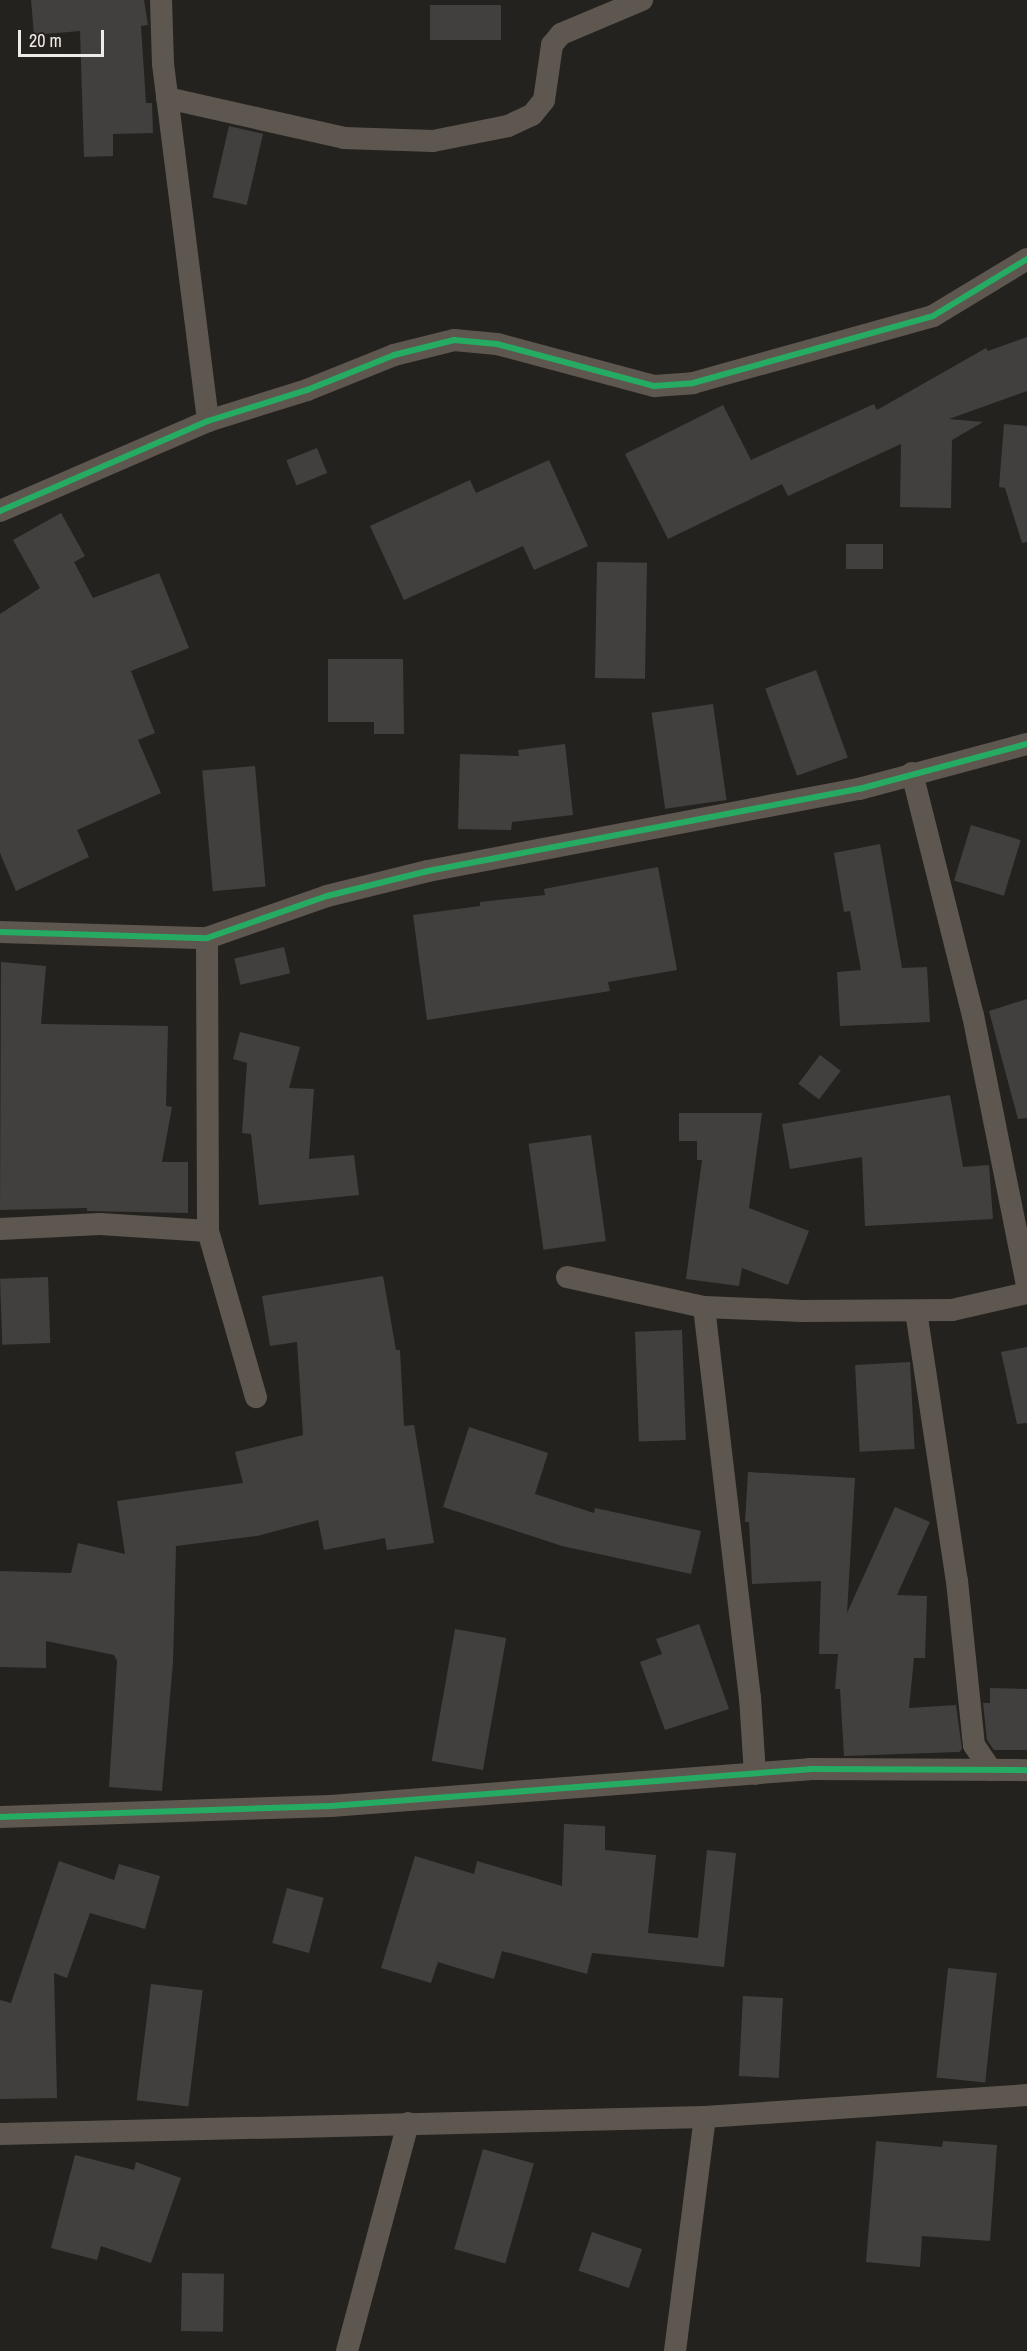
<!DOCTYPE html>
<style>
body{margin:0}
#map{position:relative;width:1027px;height:2351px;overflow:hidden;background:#24221f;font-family:"Archivo Narrow",sans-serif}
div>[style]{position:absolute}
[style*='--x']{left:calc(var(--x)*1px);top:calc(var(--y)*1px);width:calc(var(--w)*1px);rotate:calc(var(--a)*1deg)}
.building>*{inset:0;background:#41403e;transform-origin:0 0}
.street>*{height:22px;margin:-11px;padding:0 11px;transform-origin:11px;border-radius:11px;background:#5e574f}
.cycleway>*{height:6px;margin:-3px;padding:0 3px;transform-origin:3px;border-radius:3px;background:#26ab63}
span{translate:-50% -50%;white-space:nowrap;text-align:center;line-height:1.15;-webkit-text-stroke:6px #26221d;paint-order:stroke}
.scale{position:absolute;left:18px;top:30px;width:86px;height:27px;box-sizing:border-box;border:3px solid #eeebe8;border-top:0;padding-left:8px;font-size:18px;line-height:21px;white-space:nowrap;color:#eeebe8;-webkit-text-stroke:4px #26221d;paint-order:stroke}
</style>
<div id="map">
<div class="building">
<div style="clip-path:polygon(31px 0,144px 0,148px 25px,141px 26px,146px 103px,152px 103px,153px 133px,113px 134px,113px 156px,84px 157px,80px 31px,34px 35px)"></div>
<div style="left:430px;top:5px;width:71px;height:35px"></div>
<div style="left:229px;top:126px;width:35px;height:73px;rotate:13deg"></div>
<div style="clip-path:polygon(1027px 337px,1027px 391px,949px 419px,983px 422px,952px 440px,951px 508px,900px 507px,901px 444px,788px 496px,782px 484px,668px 539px,625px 454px,723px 405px,751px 460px,874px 404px,877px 410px,986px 348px,988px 351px)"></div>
<div style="clip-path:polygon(1004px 424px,1027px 426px,1027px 542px,1022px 543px,1005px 488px,999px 487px)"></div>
<div style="left:317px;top:448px;width:27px;height:33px;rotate:68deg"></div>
<div style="clip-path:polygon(549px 460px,588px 546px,534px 570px,523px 546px,404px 600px,370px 526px,470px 480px,476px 493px)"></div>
<div style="clip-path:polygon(61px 513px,85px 556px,74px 562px,93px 598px,159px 573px,189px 648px,131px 671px,155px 733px,138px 740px,161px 793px,77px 830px,89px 857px,16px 891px,0 853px,0 614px,40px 588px,13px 540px)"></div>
<div style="left:846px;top:544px;width:37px;height:25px"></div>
<div style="left:597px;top:562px;width:50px;height:116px;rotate:1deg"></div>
<div style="clip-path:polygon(328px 659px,403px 659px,404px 734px,374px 734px,374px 722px,328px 722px)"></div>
<div style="left:816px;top:670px;width:93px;height:54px;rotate:70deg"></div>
<div style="left:713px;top:704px;width:97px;height:62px;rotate:82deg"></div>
<div style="clip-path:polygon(565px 744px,573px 815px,512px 822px,511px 830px,458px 829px,460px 754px,519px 756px,518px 750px)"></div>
<div style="left:255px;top:766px;width:121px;height:53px;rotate:85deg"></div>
<div style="left:971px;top:825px;width:52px;height:58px;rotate:17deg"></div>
<div style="clip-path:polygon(880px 844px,902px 968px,927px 967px,930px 1022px,840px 1026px,837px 972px,861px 970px,850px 911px,844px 912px,834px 853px)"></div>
<div style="clip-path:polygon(658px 867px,677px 970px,608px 982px,610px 991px,427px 1020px,413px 915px,480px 906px,480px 902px,545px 895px,544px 889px)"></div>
<div style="left:284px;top:947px;width:27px;height:51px;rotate:77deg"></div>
<div style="clip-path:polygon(1px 962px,46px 966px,41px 1024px,168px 1026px,166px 1106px,172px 1107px,162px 1162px,188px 1162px,188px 1213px,87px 1211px,87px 1208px,0 1210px)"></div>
<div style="clip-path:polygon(1027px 999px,1027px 1118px,1018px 1119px,989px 1011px)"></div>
<div style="clip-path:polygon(240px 1032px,300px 1047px,289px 1088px,314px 1089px,309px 1159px,354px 1155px,359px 1195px,259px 1205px,251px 1134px,242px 1133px,247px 1063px,233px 1059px)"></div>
<div style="left:820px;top:1055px;width:26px;height:36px;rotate:37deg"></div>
<div style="clip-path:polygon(950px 1095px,963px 1167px,989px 1165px,993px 1219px,865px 1226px,862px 1157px,790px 1169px,782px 1124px)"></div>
<div style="clip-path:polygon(679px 1113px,762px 1113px,749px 1208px,809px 1231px,788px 1285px,742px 1268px,739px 1286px,686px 1279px,702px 1160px,697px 1160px,697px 1141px,679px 1141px)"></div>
<div style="left:591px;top:1135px;width:107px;height:63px;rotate:82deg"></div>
<div style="clip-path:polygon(383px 1276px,396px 1350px,400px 1350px,404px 1426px,414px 1425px,434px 1543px,387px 1550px,385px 1538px,324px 1550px,318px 1520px,257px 1536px,176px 1546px,173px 1662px,162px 1791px,109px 1787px,117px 1661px,114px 1655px,46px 1641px,46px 1668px,0 1667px,0 1571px,71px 1573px,78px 1543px,125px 1554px,117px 1501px,243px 1483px,235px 1452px,303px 1435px,297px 1342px,270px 1346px,262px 1296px)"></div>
<div style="left:48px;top:1277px;width:66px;height:48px;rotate:88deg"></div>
<div style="left:682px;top:1330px;width:110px;height:47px;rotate:88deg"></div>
<div style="clip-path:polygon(1027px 1347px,1027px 1423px,1017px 1424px,1001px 1352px)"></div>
<div style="left:910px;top:1362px;width:87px;height:55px;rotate:87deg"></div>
<div style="clip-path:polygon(469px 1427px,548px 1453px,535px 1494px,594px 1513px,595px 1508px,701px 1531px,691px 1574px,562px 1546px,443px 1507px)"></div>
<div style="clip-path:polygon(748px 1472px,855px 1478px,847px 1613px,895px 1507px,930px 1522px,897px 1595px,927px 1596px,925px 1658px,914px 1658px,909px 1708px,956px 1705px,962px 1749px,959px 1752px,844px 1756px,840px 1689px,835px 1689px,838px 1654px,819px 1654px,821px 1581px,752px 1584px,749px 1522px,745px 1522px)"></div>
<div style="clip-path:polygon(699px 1624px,729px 1709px,665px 1730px,640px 1662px,662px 1654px,656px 1639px)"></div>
<div style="left:455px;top:1629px;width:52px;height:134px;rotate:10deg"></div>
<div style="clip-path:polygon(990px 1688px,1027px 1689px,1027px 1750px,994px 1750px,987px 1740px,983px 1703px,990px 1703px)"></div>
<div style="clip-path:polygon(564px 1824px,605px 1826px,605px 1850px,656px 1855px,648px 1933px,698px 1938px,707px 1850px,736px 1853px,724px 1967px,592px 1953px,587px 1974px,502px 1951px,494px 1979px,438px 1962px,431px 1983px,381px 1968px,415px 1856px,474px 1874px,477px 1861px,562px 1886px)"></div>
<div style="clip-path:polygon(59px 1861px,114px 1880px,119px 1864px,160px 1876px,145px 1929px,90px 1913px,67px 1978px,54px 1973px,57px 2098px,0 2099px,0 2000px,11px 2003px)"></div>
<div style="left:287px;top:1888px;width:38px;height:57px;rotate:15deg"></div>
<div style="left:948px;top:1968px;width:49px;height:110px;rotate:6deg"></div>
<div style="left:151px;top:1984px;width:52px;height:117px;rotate:7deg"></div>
<div style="left:743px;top:1996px;width:40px;height:80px;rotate:3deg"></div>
<div style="clip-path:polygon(876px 2141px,942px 2147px,943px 2141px,997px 2145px,990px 2241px,922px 2236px,920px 2267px,866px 2262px)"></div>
<div style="left:483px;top:2149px;width:53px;height:104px;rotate:16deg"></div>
<div style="clip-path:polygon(75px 2155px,134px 2170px,136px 2162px,181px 2178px,151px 2263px,101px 2246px,97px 2260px,51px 2248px)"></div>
<div style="left:592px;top:2232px;width:53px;height:41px;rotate:19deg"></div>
<div style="left:182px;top:2273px;width:42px;height:58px;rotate:1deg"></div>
</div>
<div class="street">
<div style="--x:161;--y:0;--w:64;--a:88.2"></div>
<div style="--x:163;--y:64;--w:360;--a:82.8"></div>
<div style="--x:167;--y:98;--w:181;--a:12.7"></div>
<div style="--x:344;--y:138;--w:89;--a:1.9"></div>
<div style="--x:433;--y:141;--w:76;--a:-11.3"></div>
<div style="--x:508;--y:126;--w:26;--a:-25"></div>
<div style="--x:532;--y:115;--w:19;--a:-51"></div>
<div style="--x:544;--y:100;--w:56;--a:-81.7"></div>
<div style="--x:552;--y:45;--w:14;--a:-51"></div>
<div style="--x:561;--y:34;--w:88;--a:-22.8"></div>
<div style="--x:0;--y:511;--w:227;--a:-23.4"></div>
<div style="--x:208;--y:421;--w:104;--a:-17.4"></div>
<div style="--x:307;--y:390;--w:94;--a:-21.9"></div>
<div style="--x:394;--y:355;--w:62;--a:-14"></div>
<div style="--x:454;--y:340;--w:43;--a:5.3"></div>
<div style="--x:497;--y:344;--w:163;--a:15"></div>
<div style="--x:654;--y:386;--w:39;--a:-4"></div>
<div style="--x:693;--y:383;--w:249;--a:-15.6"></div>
<div style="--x:933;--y:316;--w:110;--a:-31.2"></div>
<div style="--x:912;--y:773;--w:250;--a:75.9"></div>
<div style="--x:973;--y:1015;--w:275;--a:78.7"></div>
<div style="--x:0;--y:932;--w:207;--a:1.7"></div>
<div style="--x:207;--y:938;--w:127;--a:-19.3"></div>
<div style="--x:327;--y:896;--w:104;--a:-13.9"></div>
<div style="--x:428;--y:871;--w:439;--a:-10.8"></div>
<div style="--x:859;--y:789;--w:174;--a:-15"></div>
<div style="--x:207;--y:938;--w:293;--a:89.8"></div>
<div style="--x:208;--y:1231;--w:173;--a:73.9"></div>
<div style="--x:0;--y:1229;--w:100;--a:-2.9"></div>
<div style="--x:100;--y:1224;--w:108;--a:3.7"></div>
<div style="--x:567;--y:1277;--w:140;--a:12.4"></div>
<div style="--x:704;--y:1307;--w:98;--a:2.3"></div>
<div style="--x:802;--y:1311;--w:150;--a:-0.4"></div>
<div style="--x:952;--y:1310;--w:77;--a:-12.8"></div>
<div style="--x:704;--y:1307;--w:393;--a:83.3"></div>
<div style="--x:750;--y:1697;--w:77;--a:86.3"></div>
<div style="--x:916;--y:1311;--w:273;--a:81.4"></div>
<div style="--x:957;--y:1581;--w:165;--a:84.1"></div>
<div style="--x:974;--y:1745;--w:30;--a:56"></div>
<div style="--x:0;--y:1817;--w:331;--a:-1.9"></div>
<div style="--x:331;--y:1806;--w:480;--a:-4.4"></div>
<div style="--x:810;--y:1769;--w:217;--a:0.3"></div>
<div style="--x:0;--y:2134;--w:705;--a:-1.38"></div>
<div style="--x:705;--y:2117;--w:323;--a:-3.9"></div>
<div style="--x:347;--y:2351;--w:236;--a:-75"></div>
<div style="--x:675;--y:2351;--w:236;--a:-82.7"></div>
</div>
<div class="cycleway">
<div style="--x:0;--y:511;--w:227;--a:-23.4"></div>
<div style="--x:208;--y:421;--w:104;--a:-17.4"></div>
<div style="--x:307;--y:390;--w:94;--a:-21.9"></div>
<div style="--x:394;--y:355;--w:62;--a:-14"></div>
<div style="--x:454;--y:340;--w:43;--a:5.3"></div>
<div style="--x:497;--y:344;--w:163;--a:15"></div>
<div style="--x:654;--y:386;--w:39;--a:-4"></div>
<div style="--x:693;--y:383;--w:249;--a:-15.6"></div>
<div style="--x:933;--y:316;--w:110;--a:-31.2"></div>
<div style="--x:0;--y:932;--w:207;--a:1.7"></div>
<div style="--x:207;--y:938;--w:127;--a:-19.3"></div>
<div style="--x:327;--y:896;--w:104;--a:-13.9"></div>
<div style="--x:428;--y:871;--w:439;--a:-10.8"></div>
<div style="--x:859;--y:789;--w:174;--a:-15"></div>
<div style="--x:0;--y:1817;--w:331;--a:-1.9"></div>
<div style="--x:331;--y:1806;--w:480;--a:-4.4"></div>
<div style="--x:810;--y:1769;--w:217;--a:0.3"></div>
</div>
<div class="scale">20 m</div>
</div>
